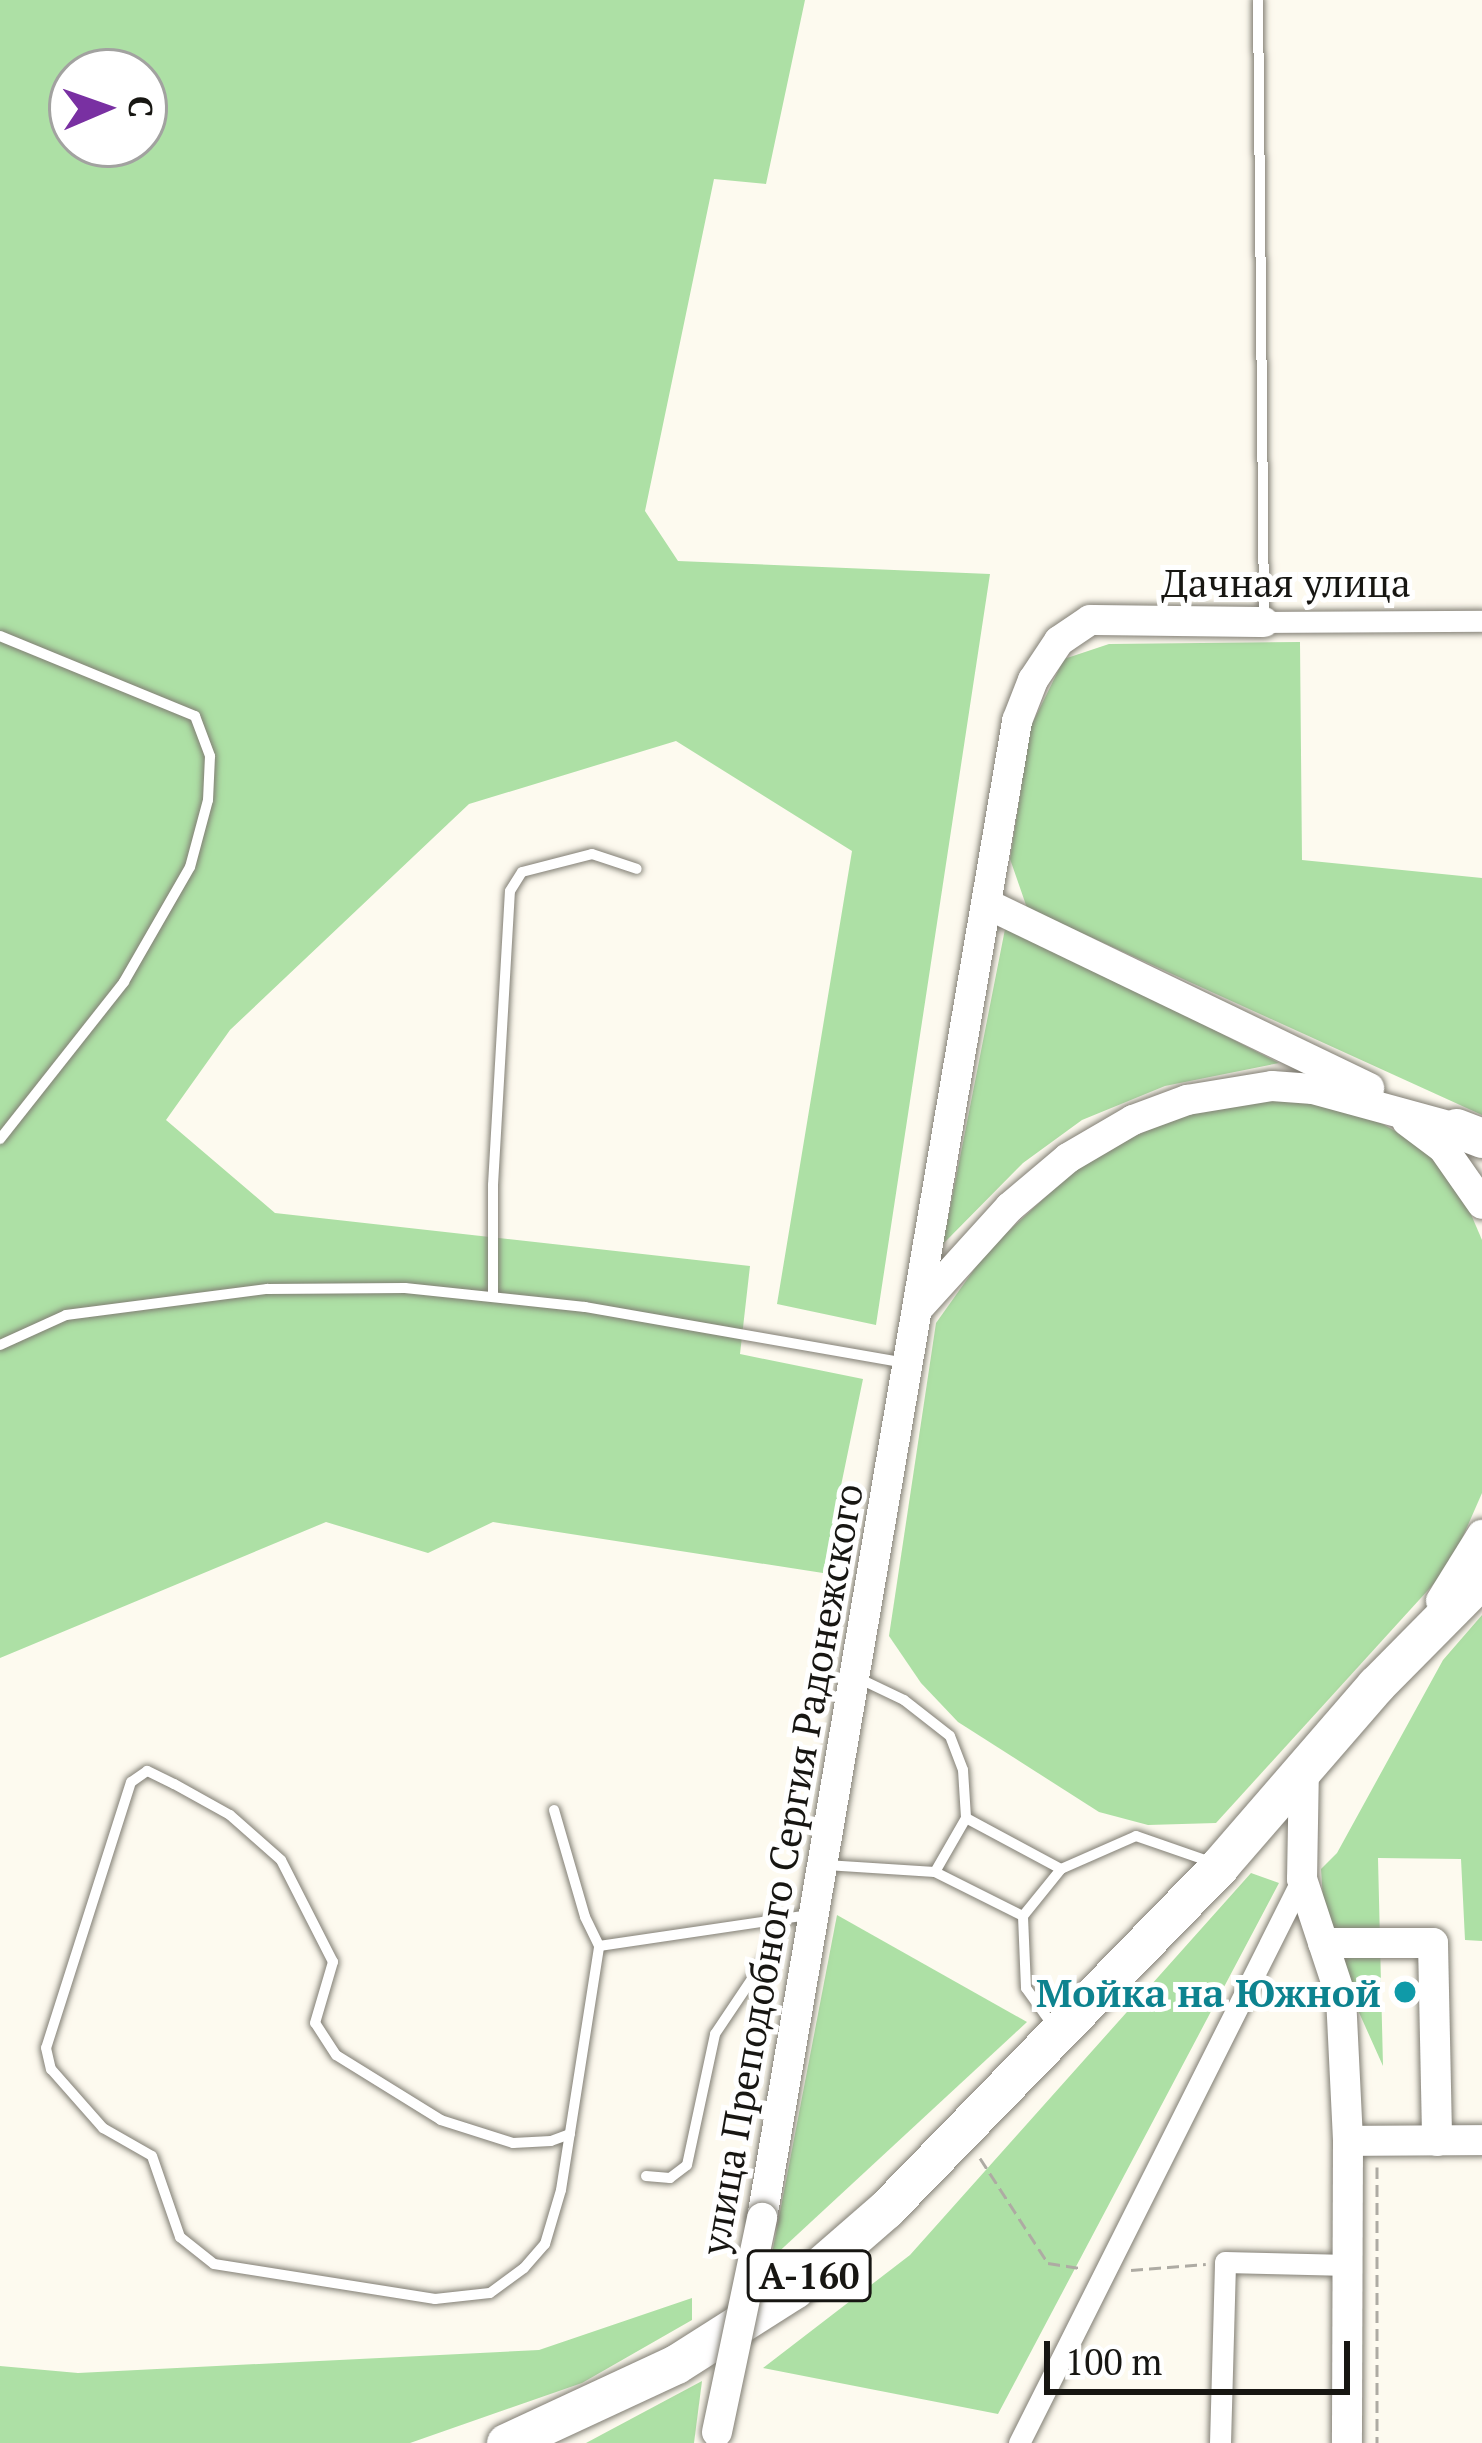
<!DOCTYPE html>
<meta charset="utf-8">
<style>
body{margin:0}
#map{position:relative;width:1482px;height:2443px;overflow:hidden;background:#fdfaef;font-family:"PT Serif",serif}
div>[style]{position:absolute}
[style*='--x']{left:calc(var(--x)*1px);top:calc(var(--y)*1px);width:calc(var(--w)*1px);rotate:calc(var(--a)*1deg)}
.green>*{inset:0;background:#ade0a5}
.path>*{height:3px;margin-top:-1.5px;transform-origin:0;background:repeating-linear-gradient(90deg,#aeaba3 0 12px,transparent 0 18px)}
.roads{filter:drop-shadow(0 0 3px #817e74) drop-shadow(0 0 3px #817e74)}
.lane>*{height:10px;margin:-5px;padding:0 5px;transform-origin:5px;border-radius:5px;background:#fff}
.street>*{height:21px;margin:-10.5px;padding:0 10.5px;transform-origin:10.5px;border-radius:10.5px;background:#fff}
.secondary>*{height:30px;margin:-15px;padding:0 15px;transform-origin:15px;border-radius:15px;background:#fff}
.highway>*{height:39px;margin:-19.5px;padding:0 19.5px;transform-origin:19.5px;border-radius:19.5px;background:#fff}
.bridges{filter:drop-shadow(0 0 3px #817e74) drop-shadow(0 0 3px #817e74)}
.secondary-bridge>*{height:30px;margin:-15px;padding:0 15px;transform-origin:15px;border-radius:15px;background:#fff}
.dots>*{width:33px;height:33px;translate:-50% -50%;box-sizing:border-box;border:6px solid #fff;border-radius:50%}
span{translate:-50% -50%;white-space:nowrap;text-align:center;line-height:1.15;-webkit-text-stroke:10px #fff;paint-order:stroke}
.shield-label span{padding:3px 9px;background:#fff;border:3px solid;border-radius:9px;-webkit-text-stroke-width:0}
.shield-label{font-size:36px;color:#171612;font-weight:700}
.street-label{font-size:39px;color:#171612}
.culture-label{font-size:39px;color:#0d838f;font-weight:700}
.right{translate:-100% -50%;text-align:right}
.north{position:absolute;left:48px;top:48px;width:120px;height:120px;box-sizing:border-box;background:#fff;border:3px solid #a2a2a0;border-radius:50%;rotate:88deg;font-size:33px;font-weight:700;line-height:48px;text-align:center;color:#171612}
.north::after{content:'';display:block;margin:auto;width:42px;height:54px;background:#7930a2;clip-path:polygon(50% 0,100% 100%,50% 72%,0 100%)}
.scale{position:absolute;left:1044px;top:2341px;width:306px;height:54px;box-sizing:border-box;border:6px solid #171612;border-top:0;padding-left:15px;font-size:36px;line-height:42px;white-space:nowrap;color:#171612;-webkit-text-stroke:9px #fff;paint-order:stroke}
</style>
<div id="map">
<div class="green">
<div style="clip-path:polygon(evenodd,0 0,805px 0,766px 184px,714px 179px,645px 511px,678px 561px,990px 574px,876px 1325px,777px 1304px,852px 851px,676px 741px,469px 804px,230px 1030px,166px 1120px,275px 1213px,750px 1266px,740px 1354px,863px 1379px,823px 1573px,493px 1522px,428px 1553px,326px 1522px,0 1658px,0 0,72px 72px,144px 72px,144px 144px,72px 144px,72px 72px)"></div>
<div style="clip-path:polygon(1300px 642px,1302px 860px,1482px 878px,1482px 1115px,1027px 908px,1010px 859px,1031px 726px,1064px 659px,1109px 644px)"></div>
<div style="clip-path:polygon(1006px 924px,1279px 1063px,1165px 1086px,1082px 1120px,1023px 1163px,943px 1244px)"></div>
<div style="clip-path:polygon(1293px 1098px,1372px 1118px,1427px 1149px,1458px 1184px,1482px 1240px,1482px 1493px,1450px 1566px,1216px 1823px,1148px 1825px,1099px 1812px,958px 1722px,921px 1683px,889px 1636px,936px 1323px,988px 1250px,1091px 1155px,1193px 1111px)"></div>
<div style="clip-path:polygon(1482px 1615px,1482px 1941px,1465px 1940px,1461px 1859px,1378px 1858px,1383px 2066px,1348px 1988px,1324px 1914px,1321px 1869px,1337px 1853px,1443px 1660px)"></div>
<div style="clip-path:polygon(1251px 1873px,1279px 1883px,998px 2414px,763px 2368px,910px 2255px)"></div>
<div style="clip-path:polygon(837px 1915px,1027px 2022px,771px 2259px)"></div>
<div style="clip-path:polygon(692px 2298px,692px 2320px,582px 2383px,410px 2443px,0 2443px,0 2366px,78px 2373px,539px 2350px)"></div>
<div style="clip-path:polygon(702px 2381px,694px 2443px,586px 2443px)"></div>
</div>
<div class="path">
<div style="--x:980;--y:2158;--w:125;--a:57.1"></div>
<div style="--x:1048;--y:2263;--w:32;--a:9"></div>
<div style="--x:1377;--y:2167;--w:276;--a:90"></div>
<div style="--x:1131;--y:2270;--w:75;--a:-4.6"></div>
</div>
<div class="roads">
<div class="lane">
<div style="--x:1258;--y:0;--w:619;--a:89.44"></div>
<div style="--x:0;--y:636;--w:211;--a:22.3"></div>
<div style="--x:195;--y:716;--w:43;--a:69.4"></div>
<div style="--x:210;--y:756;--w:44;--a:92.6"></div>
<div style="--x:208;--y:800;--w:69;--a:105"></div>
<div style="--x:190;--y:867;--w:133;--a:119.9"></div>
<div style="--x:124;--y:982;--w:200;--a:128.3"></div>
<div style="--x:493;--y:1297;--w:112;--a:-90"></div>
<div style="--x:493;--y:1185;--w:294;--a:-86.7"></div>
<div style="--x:510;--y:891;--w:22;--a:-58"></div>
<div style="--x:522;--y:872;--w:72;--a:-14.4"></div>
<div style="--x:592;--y:854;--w:47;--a:18.4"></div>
<div style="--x:0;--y:1345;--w:72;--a:-24.4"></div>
<div style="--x:66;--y:1315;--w:203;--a:-7.4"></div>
<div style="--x:267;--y:1289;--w:138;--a:-0.4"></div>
<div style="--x:405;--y:1288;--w:181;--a:6"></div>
<div style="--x:585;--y:1307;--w:325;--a:9.9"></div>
<div style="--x:858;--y:1678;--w:51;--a:25.6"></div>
<div style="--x:904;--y:1700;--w:58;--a:38"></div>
<div style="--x:950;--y:1736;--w:36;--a:69"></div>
<div style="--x:963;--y:1770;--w:48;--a:86.4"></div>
<div style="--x:966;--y:1818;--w:108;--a:28.2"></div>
<div style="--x:554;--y:1810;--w:111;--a:73.8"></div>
<div style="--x:585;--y:1917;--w:32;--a:64"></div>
<div style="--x:826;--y:1865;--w:109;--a:3.7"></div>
<div style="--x:935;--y:1872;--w:62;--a:-60.1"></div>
<div style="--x:935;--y:1872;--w:98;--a:26.6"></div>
<div style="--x:1054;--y:2027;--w:48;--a:-125.7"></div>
<div style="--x:1026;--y:1988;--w:72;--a:-92.4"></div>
<div style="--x:1023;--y:1916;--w:60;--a:-51"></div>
<div style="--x:1061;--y:1869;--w:82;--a:-23.7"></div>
<div style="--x:1136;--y:1836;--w:79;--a:19.1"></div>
<div style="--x:570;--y:2134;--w:20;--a:160"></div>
<div style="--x:551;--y:2141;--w:38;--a:177"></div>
<div style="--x:513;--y:2143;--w:76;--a:-162.3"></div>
<div style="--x:441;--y:2120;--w:123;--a:-148.2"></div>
<div style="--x:336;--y:2055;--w:38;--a:-123"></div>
<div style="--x:315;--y:2023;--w:64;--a:-73.6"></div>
<div style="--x:333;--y:1962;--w:114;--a:-117"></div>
<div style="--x:281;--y:1860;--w:68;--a:-138.6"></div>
<div style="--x:230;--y:1815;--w:64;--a:-151"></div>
<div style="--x:174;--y:1784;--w:30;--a:-154"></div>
<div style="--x:147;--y:1771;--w:19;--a:145"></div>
<div style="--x:131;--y:1782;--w:279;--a:107.7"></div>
<div style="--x:46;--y:2048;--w:22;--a:77"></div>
<div style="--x:51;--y:2069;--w:79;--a:48.6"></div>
<div style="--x:103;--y:2128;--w:56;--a:29.7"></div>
<div style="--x:152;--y:2156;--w:86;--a:70.9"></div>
<div style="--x:180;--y:2237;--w:43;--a:38.5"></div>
<div style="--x:214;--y:2264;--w:224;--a:9"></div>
<div style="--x:435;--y:2299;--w:55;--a:-6.2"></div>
<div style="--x:490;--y:2293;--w:42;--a:-36.3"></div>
<div style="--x:524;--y:2268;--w:32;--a:-49"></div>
<div style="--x:545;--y:2244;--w:56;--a:-73.5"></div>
<div style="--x:561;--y:2190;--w:247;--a:-81.1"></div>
<div style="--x:599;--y:1946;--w:213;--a:-8.4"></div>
<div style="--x:646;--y:2176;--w:24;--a:5"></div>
<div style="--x:670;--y:2178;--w:21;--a:-37"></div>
<div style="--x:687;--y:2165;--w:134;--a:-77.9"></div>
<div style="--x:715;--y:2034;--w:95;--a:-56.1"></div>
<div style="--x:768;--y:1955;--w:40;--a:-68"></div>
</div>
<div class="street">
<div style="--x:1264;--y:622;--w:218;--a:-0.3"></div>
<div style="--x:1019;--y:2443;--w:631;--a:-63.35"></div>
<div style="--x:1220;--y:2443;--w:181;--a:-88.4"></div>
<div style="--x:1225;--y:2262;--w:123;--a:1.4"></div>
</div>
<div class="secondary">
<div style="--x:989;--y:905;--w:422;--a:25.7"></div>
<div style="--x:1407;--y:1121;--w:45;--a:36.9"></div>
<div style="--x:1443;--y:1148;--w:68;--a:55.1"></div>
<div style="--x:921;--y:1305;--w:132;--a:-47.8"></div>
<div style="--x:1010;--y:1207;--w:76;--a:-40.2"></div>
<div style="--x:1068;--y:1158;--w:75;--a:-30.3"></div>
<div style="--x:1133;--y:1120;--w:58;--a:-20.3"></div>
<div style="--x:1187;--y:1100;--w:86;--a:-9.4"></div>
<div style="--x:1272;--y:1086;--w:41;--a:4.2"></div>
<div style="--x:1313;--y:1089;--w:148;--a:15.3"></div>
<div style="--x:1441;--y:1601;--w:78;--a:-58.2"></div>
<div style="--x:1304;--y:1766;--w:113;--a:91"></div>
<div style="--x:1302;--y:1879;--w:124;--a:71.7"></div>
<div style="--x:1341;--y:1997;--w:144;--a:87.2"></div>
<div style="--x:1348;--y:2141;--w:302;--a:90.2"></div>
<div style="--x:1323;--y:1943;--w:110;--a:0"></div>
<div style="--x:1433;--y:1943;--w:198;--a:88.8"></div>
<div style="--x:1348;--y:2141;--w:134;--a:-0.4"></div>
<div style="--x:762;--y:2218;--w:1519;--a:-80.33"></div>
<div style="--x:1017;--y:721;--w:44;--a:-68.7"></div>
<div style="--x:1033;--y:680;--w:47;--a:-56.3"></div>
<div style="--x:1059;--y:641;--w:37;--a:-34"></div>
<div style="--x:1090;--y:620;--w:174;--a:0.7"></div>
</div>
<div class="highway">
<div style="--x:1456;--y:1128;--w:28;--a:21"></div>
<div style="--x:506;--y:2443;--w:187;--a:-24.9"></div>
<div style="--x:676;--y:2364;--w:140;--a:-32.4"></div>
<div style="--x:794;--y:2289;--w:121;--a:-41"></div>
<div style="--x:885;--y:2210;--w:481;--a:-45.8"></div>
<div style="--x:1220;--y:1865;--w:238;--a:-49.1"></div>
<div style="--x:1376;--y:1685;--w:151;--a:-45.3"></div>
</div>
</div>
<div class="bridges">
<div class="secondary-bridge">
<div style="--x:717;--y:2432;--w:219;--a:-78.1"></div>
</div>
</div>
<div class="dots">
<div style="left:1405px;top:1992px;background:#0f9aa8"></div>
</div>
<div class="shield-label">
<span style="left:809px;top:2276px">А-160</span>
</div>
<div class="street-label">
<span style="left:1286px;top:582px">Дачная улица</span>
<span style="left:781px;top:1869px;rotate:-80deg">улица Преподобного Сергия Радонежского</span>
</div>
<div class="culture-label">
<span class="right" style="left:1381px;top:1992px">Мойка на Южной</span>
</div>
<div class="north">С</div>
<div class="scale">100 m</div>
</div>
